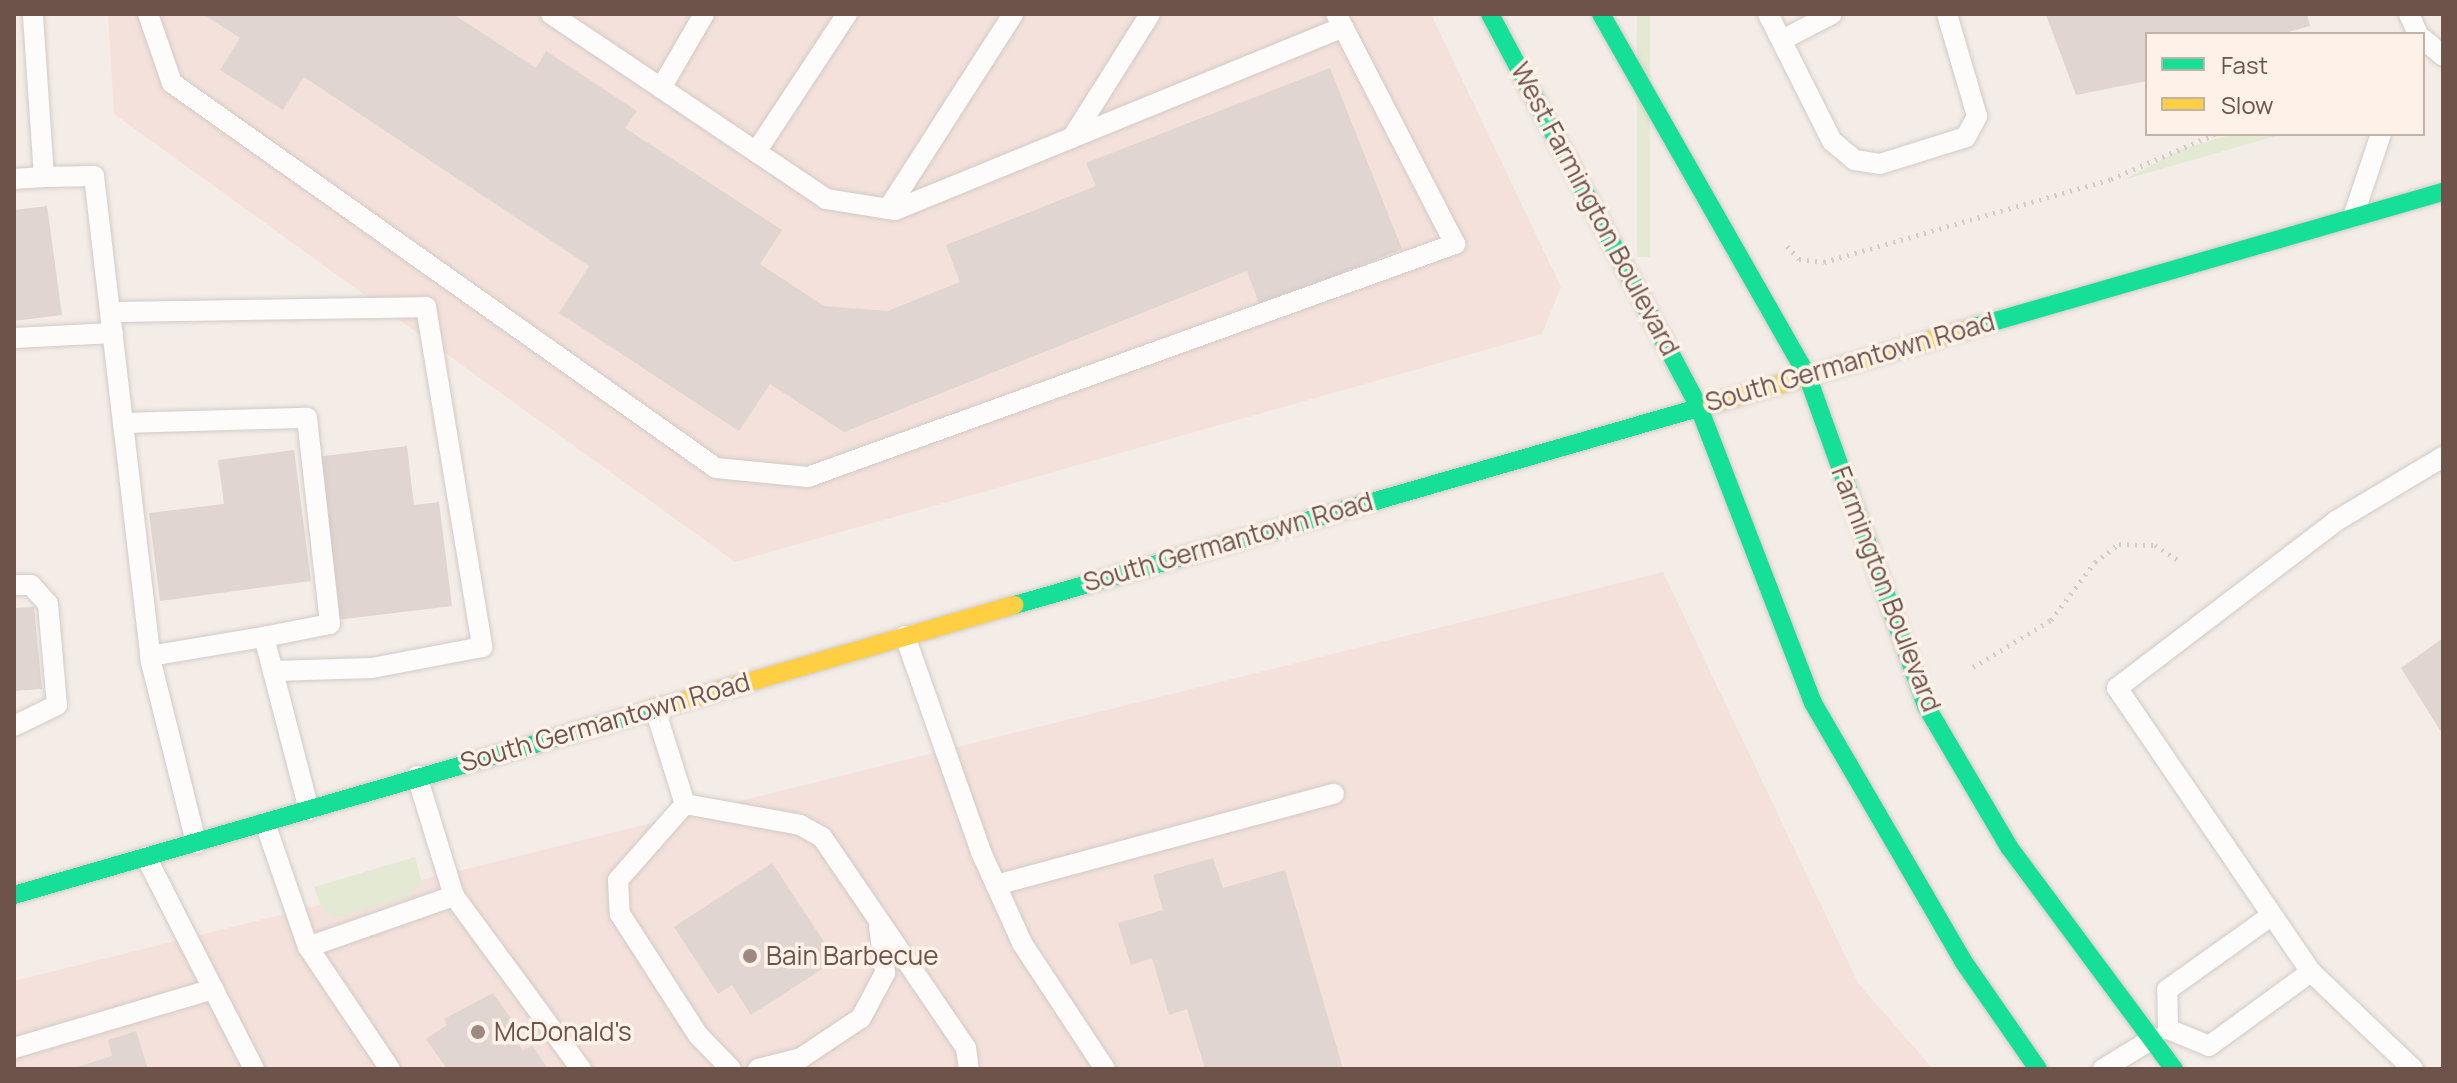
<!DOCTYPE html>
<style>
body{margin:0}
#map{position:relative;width:2457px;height:1083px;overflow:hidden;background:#f4ede7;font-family:Manrope,sans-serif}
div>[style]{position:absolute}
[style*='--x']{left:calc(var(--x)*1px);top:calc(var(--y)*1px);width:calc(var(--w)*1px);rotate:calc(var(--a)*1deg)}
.commercial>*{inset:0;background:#f4e1db}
.green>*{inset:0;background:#e4e9d3;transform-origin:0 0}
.building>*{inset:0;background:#e0d5d0}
.path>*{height:5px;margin-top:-2.5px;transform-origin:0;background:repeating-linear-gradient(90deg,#d5ccc9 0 2px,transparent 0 8px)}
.roads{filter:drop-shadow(0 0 2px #d2cac6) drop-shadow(0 0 2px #d2cac6)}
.lane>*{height:20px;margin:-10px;padding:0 10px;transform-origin:10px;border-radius:10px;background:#fdfcfb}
.fast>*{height:18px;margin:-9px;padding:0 9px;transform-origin:9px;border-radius:9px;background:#16e098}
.slow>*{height:18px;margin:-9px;padding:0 9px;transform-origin:9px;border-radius:9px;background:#ffcf43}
.dots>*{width:22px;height:22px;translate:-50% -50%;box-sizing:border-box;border:4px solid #fdf1e8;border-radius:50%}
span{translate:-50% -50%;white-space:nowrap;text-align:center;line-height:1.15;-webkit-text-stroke:7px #fdf1e8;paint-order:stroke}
.street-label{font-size:26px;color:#6e534b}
.poi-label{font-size:26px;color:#6e534b}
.left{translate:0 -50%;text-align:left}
.frame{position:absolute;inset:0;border:16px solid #6e534b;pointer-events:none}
.legend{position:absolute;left:2145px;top:32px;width:280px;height:104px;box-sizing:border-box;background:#fdf1e8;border:2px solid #c4b2a9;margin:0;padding:10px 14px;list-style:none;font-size:24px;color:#6e534b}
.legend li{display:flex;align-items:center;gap:16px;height:40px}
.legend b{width:40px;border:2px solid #c4b2a9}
</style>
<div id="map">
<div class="commercial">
<div style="clip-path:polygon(108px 14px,1431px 14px,1561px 287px,1542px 334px,735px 562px,114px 114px)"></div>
<div style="clip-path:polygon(1663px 572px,1858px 983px,1933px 1069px,14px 1069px,14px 981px)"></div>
</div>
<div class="green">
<div style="left:1637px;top:14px;width:13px;height:243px"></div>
<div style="clip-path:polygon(2227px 136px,2276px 136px,2123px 180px,2182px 149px)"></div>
<div style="clip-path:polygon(415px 857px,422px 883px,410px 896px,335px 918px,322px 909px,314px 887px)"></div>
</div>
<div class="building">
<div style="clip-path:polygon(203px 14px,453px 14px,536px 68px,546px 51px,637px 111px,625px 128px,782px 230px,760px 264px,824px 306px,888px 311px,960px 282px,946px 245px,1096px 186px,1086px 163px,1330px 68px,1402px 249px,1260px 306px,1247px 271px,844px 432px,770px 384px,739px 431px,559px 313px,589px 266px,304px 77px,283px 110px,220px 70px,240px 38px)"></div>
<div style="clip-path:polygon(2307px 14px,2310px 26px,2282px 34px,2147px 34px,2147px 81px,2076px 95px,2046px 15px)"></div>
<div style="clip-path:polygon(47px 206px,62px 315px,14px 321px,14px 210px)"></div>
<div style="clip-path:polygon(407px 446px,414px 505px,439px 502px,452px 606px,337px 620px,316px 457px)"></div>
<div style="clip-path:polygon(294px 450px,311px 581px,160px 601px,149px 513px,224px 504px,218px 460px)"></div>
<div style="clip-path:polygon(34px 607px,42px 689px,14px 691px,14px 608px)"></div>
<div style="clip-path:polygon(2443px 638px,2443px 735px,2401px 668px)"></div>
<div style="clip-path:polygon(1213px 858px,1223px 888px,1285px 870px,1343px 1069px,1205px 1069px,1187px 1009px,1169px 1015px,1152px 958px,1131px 965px,1118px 923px,1163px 910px,1153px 875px)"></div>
<div style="clip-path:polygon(772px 863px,836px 960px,751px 1015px,732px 985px,718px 994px,674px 927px)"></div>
<div style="clip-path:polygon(493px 993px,525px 1039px,518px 1043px,523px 1051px,532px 1045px,548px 1069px,447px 1069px,426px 1039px,447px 1025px,444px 1019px)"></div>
<div style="clip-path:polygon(136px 1031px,148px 1069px,71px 1069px,112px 1056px,108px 1040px)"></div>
</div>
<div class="path">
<div style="--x:1787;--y:246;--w:18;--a:47"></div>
<div style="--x:1799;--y:259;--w:25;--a:7"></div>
<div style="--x:1824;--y:262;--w:299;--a:-16.1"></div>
<div style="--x:2111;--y:179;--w:113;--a:-23.4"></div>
<div style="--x:1973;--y:667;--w:91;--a:-31.1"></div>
<div style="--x:2051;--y:620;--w:73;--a:-52.8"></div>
<div style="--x:2095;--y:562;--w:30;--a:-37"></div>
<div style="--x:2119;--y:544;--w:36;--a:2"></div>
<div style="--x:2155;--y:545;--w:27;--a:33"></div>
</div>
<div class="roads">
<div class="lane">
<div style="--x:148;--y:14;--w:73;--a:70.8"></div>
<div style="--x:172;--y:83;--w:666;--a:35.29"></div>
<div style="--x:716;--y:468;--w:92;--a:5.6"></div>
<div style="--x:808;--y:477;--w:688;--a:-19.81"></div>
<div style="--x:1455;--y:244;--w:244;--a:-117.3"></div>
<div style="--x:551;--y:14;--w:331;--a:33.9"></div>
<div style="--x:826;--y:199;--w:70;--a:9.1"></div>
<div style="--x:895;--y:210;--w:484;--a:-22.2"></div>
<div style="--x:1343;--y:27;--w:15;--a:-118"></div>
<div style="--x:1768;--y:14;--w:142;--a:63.3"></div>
<div style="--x:1832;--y:141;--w:30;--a:40"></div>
<div style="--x:1855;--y:160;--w:25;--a:9"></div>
<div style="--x:1880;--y:164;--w:90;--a:-17.4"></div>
<div style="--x:1966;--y:137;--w:24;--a:-62"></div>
<div style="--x:1977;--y:116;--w:106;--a:-106.4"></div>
<div style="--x:2409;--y:14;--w:22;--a:66"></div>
<div style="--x:2423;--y:39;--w:26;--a:40"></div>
<div style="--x:1782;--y:40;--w:56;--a:-27.5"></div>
<div style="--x:661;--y:88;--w:86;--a:-59.8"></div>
<div style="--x:1072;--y:138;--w:146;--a:-57.8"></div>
<div style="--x:756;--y:152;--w:165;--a:-56.6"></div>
<div style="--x:44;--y:177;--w:50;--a:-1.1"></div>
<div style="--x:94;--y:176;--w:489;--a:83.3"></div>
<div style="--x:151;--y:662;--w:187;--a:76"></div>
<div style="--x:14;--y:179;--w:30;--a:-4"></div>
<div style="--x:44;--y:177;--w:163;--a:-93.9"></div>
<div style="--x:888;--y:209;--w:232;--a:-57.3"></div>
<div style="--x:2353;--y:217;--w:88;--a:-71.4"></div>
<div style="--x:110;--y:312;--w:316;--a:-0.9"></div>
<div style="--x:426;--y:307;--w:345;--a:80.6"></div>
<div style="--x:482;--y:647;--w:112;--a:169.2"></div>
<div style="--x:372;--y:668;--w:99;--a:178.3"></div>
<div style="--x:14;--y:338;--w:99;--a:-2.9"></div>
<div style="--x:123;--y:423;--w:184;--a:-1.6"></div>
<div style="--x:307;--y:418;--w:207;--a:83.6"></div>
<div style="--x:330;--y:624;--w:67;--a:168.9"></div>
<div style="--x:14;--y:585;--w:17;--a:0"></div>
<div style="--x:31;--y:585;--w:25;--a:48"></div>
<div style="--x:48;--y:604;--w:101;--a:84.9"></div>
<div style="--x:57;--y:705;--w:48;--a:154"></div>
<div style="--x:905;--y:636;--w:229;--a:70.6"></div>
<div style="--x:981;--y:852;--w:100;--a:65.7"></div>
<div style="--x:1022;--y:943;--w:151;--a:56.6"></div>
<div style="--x:150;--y:656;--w:116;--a:-9.5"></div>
<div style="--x:264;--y:637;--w:179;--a:75.4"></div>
<div style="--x:655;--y:709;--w:100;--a:72.5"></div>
<div style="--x:417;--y:776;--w:126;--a:72.9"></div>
<div style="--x:454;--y:896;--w:215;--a:53.7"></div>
<div style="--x:685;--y:804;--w:117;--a:10.3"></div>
<div style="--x:800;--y:825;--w:25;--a:29"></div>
<div style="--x:822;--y:837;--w:255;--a:55.7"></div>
<div style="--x:966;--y:1048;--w:21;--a:82"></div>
<div style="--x:685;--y:804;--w:101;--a:131.4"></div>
<div style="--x:618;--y:880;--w:34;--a:87"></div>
<div style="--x:620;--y:914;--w:144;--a:57.2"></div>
<div style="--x:698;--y:1035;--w:47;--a:45.9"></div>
<div style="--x:265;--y:823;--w:131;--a:70.9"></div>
<div style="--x:308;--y:947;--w:147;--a:56.1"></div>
<div style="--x:146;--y:857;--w:238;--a:63"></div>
<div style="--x:996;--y:885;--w:350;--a:-15.1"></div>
<div style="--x:308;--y:947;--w:155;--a:-19.3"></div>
<div style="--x:2168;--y:1029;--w:44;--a:22.5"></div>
<div style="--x:2209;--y:1046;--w:126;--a:-36"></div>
<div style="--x:2168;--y:1029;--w:39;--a:-91"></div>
<div style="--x:2167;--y:990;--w:129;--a:-35.5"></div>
<div style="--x:14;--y:1048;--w:208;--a:-16.5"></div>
<div style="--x:758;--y:1069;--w:44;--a:-14.3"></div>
<div style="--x:801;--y:1058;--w:72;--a:-33.7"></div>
<div style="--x:861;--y:1018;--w:51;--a:-61.9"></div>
<div style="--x:885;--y:973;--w:47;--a:-97.3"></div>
<div style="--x:2103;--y:1069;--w:60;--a:-31.3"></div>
<div style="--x:2413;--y:1069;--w:141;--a:-136.4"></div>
<div style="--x:2311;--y:972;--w:344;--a:-124.3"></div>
<div style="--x:2117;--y:688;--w:275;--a:-37.3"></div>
<div style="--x:2336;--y:521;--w:125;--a:-30.9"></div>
</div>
<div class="fast">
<div style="--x:1490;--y:14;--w:443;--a:62"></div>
<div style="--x:1601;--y:14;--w:416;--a:60.3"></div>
<div style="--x:1975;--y:327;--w:487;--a:-16.1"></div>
<div style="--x:1807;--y:375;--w:352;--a:70.2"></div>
<div style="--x:1926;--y:706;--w:164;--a:59.5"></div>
<div style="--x:2009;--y:847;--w:277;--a:53.4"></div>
<div style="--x:1698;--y:405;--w:319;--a:68.9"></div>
<div style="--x:1813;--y:703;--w:298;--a:59.8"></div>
<div style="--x:1963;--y:961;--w:131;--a:55.2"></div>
<div style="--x:1015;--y:605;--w:725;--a:-16.09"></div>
<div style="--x:14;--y:895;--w:676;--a:-16.16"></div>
</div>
<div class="slow">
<div style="--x:1712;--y:404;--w:274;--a:-16.3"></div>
<div style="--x:663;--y:707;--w:366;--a:-16.2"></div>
</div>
</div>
<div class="dots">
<div style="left:750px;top:956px;background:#9d8982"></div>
<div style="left:478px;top:1032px;background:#9d8982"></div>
</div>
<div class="street-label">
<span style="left:1595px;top:209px;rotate:62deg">West Farmington Boulevard</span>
<span style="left:1850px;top:362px;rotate:-16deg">South Germantown Road</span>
<span style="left:1228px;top:542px;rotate:-16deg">South Germantown Road</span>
<span style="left:1886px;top:589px;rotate:69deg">Farmington Boulevard</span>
<span style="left:605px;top:722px;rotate:-16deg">South Germantown Road</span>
</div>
<div class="poi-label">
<span class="left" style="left:766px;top:956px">Bain Barbecue</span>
<span class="left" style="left:494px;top:1032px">McDonald's</span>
</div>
<div class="frame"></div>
<ul class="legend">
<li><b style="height:10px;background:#16e098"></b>Fast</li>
<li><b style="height:10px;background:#ffcf43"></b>Slow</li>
</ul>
</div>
